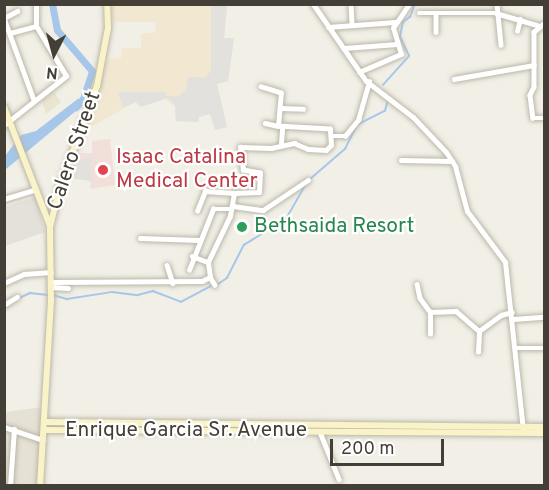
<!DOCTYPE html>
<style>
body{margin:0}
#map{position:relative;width:549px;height:490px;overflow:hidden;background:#f1efe6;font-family:Overpass,sans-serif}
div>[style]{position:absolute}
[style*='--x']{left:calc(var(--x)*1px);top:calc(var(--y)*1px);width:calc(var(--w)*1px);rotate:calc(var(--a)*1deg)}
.residential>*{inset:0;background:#e5e1d4}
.commercial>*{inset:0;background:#f2e8d2}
.industrial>*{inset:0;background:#e4e0da}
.education>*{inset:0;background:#e9e5d1}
.medical>*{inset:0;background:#f1e0da}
.parking>*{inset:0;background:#e3e1dd}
.water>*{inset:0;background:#a6c7ea}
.stream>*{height:1.5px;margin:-0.75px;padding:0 0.75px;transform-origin:0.75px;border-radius:0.75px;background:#a6c7ea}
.river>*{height:7px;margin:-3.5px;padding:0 3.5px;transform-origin:3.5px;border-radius:3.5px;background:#a6c7ea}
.roads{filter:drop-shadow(0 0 2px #bcb7a9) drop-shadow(0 0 2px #bcb7a9)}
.minor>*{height:4.5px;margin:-2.25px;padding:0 2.25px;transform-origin:2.25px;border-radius:2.25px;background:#fff}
.tertiary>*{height:5px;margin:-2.5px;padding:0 2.5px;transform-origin:2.5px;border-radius:2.5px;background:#fff}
.secondary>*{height:6px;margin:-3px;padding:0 3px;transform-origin:3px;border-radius:3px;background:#faf3c7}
.dots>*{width:16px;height:16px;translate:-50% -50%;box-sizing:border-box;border:3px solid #fff;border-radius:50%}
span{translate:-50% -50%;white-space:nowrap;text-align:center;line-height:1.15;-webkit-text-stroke:4.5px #fff;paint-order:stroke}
.street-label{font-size:21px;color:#433f36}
.health-label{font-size:21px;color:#be3a42}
.left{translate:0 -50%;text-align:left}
.leisure-label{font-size:21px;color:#27864d}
.frame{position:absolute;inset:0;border:6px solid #433f36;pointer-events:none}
.north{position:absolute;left:24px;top:24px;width:60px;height:60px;-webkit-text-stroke:4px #fff;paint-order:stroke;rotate:186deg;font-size:16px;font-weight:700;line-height:24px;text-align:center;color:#433f36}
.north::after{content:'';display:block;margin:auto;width:21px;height:27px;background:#433f36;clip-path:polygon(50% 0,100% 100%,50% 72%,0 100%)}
.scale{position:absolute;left:330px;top:439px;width:114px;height:27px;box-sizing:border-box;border:3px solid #433f36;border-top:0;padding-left:8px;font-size:18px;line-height:21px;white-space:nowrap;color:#433f36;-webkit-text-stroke:4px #fff;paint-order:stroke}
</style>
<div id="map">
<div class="residential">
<div style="clip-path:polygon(43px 407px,38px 485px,5px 485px,4px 412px)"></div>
</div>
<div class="commercial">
<div style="clip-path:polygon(112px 5px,227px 5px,224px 38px,234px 38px,228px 81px,217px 84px,227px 127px,215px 130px,210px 114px,199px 117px,198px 122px,176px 121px,175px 106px,161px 97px,141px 107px,135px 102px,86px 130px,108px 59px,121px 58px,122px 48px,141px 48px,141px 34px,156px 32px,155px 22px,114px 22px)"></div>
</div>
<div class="industrial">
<div style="clip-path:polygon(35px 197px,45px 232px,5px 246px,5px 207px)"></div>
</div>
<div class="education">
<div style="clip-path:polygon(54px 92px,61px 102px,46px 114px,42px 101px)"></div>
</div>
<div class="medical">
<div style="clip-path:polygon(110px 139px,115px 185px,90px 189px,92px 158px,74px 159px,77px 153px,92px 153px,92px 141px)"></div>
</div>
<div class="parking">
<div style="clip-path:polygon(211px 5px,227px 5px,224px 38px,234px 38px,228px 81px,217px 84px,227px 127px,215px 130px,210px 114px,199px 117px,198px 122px,176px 121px,175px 106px,168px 98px,141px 107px,136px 102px,123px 108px,118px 92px,166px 92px,166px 96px,179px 96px,186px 90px,188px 77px,205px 77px,211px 71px)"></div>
<div style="clip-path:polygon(92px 158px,91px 181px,68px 178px,74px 159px)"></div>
</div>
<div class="water">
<div style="clip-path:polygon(79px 98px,83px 105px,5px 170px,5px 156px,21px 135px,36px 131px)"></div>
</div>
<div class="stream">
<div style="--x:383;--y:85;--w:39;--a:-48"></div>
<div style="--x:409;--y:56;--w:21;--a:-115"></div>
<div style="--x:400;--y:37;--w:15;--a:-79"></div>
<div style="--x:403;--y:22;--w:9;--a:-36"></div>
<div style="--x:410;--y:17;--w:14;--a:-69"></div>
<div style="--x:309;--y:180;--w:48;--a:-40.7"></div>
<div style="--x:345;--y:149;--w:27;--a:-63"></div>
<div style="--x:357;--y:125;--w:31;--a:-27"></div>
<div style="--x:385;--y:111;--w:11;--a:-75"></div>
<div style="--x:217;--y:285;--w:12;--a:-35"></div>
<div style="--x:227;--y:278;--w:37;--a:-63"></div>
<div style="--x:244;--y:245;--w:49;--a:-31.8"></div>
<div style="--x:286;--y:219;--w:40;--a:-60.3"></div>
<div style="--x:53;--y:295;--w:15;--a:16"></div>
<div style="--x:67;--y:299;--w:46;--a:-8.8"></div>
<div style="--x:112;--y:292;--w:26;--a:7"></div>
<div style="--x:138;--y:295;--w:16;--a:-15"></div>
<div style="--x:153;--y:291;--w:30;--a:21"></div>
<div style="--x:181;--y:302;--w:36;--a:-28"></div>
<div style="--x:13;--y:301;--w:19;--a:-25"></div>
<div style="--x:30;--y:293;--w:18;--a:6"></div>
<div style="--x:4;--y:309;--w:7;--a:-45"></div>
</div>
<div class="river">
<div style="--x:52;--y:4;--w:26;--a:79"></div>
<div style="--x:57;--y:30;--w:54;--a:49.5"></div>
<div style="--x:92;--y:71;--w:29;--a:108"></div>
<div style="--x:83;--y:99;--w:11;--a:131"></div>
</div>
<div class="roads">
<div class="minor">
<div style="--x:351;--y:4;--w:19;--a:87"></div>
<div style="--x:497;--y:4;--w:41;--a:84.4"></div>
<div style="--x:419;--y:13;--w:77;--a:0"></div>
<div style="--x:496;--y:13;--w:46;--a:16.5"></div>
<div style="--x:436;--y:13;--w:19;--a:90"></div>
<div style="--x:4;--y:18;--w:87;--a:69.9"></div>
<div style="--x:4;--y:18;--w:15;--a:-28"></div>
<div style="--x:544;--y:24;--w:13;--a:141"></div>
<div style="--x:534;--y:32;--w:55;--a:90"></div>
<div style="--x:534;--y:87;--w:9;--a:117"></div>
<div style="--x:530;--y:95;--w:23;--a:83"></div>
<div style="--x:533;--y:118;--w:11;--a:0"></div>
<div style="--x:36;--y:26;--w:22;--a:-90"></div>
<div style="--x:328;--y:27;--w:67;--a:-4.3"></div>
<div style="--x:517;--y:31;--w:12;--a:-76"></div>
<div style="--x:10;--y:33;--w:27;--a:-15"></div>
<div style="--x:344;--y:48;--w:53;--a:-4.3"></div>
<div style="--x:359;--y:72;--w:46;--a:-23.2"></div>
<div style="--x:401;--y:54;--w:27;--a:-107"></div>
<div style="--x:393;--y:28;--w:29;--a:-56"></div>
<div style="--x:454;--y:79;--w:81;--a:-9.9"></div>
<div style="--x:280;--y:108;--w:23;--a:2"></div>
<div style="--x:265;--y:123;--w:13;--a:13"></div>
<div style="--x:4;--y:125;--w:79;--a:-38.3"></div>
<div style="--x:66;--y:76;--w:58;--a:-121"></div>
<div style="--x:332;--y:136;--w:13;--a:0"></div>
<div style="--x:345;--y:136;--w:21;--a:-51"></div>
<div style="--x:358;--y:120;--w:40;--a:-74"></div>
<div style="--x:281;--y:144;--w:16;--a:-86"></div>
<div style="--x:401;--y:160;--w:51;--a:1.1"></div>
<div style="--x:4;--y:199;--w:31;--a:-17"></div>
<div style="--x:233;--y:206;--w:30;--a:8"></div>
<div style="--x:263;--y:210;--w:54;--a:-33.7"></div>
<div style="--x:197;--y:211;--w:22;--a:-68"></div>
<div style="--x:205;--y:191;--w:29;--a:4"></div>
<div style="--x:140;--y:238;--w:59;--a:1.9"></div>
<div style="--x:192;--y:256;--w:17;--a:21"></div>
<div style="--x:208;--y:262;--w:51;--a:-64.4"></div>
<div style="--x:230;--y:216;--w:23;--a:-80"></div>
<div style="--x:234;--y:193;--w:25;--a:-2"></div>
<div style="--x:259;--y:192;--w:19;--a:-87"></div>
<div style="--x:260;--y:173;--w:17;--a:-170"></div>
<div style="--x:243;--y:170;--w:23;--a:-97"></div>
<div style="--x:240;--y:147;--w:31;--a:2"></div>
<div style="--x:271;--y:148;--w:24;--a:-12"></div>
<div style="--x:294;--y:143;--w:15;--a:23"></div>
<div style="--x:308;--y:149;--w:18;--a:3"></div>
<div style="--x:326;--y:150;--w:7;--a:-45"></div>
<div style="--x:331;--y:145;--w:16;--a:-94"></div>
<div style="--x:330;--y:129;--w:52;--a:-176.7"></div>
<div style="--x:278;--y:126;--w:33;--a:-85"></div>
<div style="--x:281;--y:93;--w:21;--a:-163"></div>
<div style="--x:167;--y:265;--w:19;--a:72"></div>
<div style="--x:189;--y:270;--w:66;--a:-68.5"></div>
<div style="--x:213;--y:209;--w:19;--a:0"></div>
<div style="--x:210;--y:277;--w:9;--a:58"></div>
<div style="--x:51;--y:282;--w:151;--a:-0.4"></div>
<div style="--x:202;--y:281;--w:9;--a:-27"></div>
<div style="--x:210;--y:277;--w:15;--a:-98"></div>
<div style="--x:4;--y:283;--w:22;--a:-24"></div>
<div style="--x:24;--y:274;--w:27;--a:-4"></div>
<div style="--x:417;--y:284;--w:14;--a:78"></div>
<div style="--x:420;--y:298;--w:17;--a:54"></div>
<div style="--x:51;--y:287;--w:17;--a:3"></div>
<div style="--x:4;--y:305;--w:15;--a:-32"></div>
<div style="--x:513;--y:319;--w:31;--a:-4"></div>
<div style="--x:430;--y:334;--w:22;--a:-90"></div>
<div style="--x:430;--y:312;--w:26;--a:-2"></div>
<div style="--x:456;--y:311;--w:30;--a:41"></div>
<div style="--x:515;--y:348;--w:29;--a:0"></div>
<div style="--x:478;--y:352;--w:21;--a:-87"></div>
<div style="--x:479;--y:331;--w:27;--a:-36"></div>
<div style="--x:501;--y:315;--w:11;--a:-15"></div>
<div style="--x:4;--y:427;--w:41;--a:18.4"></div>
<div style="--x:320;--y:432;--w:51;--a:68"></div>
<div style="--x:10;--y:486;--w:57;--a:-86"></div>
</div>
<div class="tertiary">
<div style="--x:313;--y:4;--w:93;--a:55.5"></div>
<div style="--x:366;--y:81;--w:59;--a:37.5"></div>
<div style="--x:413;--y:117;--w:48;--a:46.7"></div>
<div style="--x:446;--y:152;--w:17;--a:57"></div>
<div style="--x:455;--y:166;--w:47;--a:75.1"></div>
<div style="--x:467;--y:211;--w:64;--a:53.3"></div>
<div style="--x:505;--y:262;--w:170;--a:83.9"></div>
</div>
<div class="secondary">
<div style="--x:4;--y:107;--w:128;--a:68.9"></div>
<div style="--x:44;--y:422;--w:500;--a:0.57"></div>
<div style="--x:44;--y:430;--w:500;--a:0.34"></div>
<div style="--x:40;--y:486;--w:184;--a:-86.6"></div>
<div style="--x:51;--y:302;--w:75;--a:-90.8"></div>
<div style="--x:50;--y:227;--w:42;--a:-76.3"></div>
<div style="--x:60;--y:186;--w:107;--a:-69.7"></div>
<div style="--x:97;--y:86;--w:59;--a:-79.3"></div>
<div style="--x:108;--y:28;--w:24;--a:-92"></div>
</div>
</div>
<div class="dots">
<div style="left:103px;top:170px;background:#e0444e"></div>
<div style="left:242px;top:227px;background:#2e9e5b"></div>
</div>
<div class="street-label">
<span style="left:75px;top:151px;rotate:-71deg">Calero Street</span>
<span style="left:186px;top:431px">Enrique Garcia Sr. Avenue</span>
</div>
<div class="health-label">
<span class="left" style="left:116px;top:170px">Isaac Catalina<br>Medical Center</span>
</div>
<div class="leisure-label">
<span class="left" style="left:254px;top:227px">Bethsaida Resort</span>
</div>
<div class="frame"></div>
<div class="north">N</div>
<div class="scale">200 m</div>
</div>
